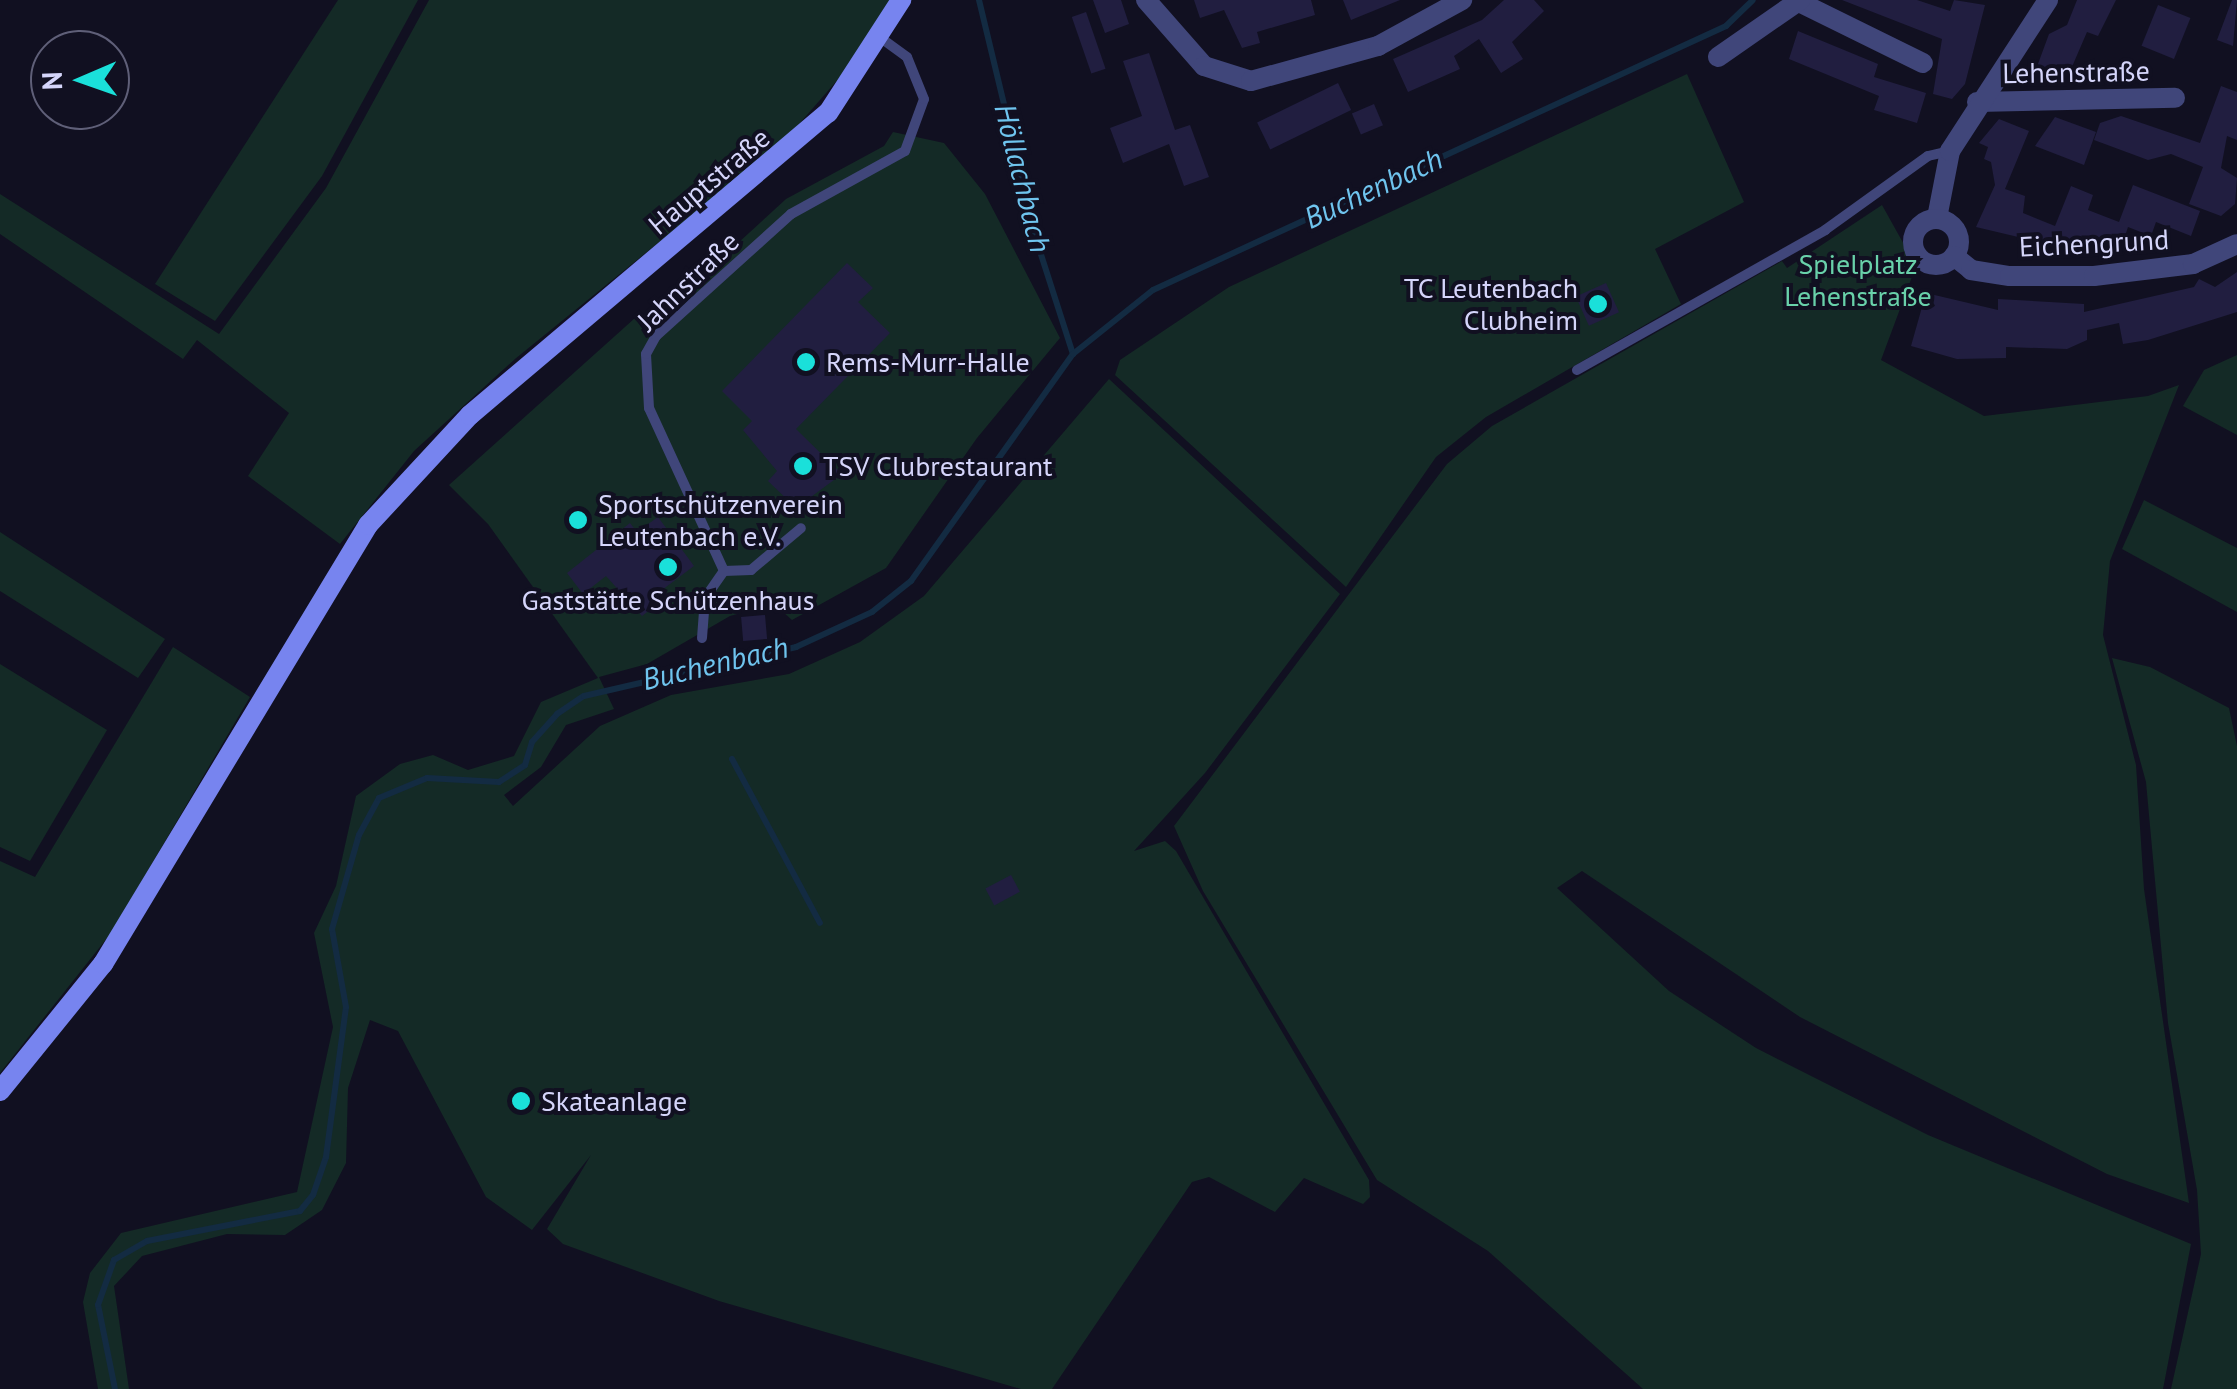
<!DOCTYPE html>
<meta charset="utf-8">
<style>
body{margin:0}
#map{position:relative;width:2237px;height:1389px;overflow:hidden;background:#111021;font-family:"PT Sans",sans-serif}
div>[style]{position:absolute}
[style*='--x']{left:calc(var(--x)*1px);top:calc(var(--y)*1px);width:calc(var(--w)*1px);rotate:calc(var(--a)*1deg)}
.green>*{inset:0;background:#142a26}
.stream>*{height:6px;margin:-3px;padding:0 3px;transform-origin:3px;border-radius:3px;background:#132b42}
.building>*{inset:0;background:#211e40;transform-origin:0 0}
.lane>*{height:10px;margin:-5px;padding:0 5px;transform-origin:5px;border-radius:5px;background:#40467a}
.street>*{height:20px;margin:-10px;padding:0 10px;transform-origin:10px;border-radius:10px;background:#40467a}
.street>.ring{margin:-10px;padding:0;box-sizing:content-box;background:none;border:20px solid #40467a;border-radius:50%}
.secondary>*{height:20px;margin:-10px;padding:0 10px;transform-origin:10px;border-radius:10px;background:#7784ef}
.dots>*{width:28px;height:28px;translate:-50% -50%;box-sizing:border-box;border:5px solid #111021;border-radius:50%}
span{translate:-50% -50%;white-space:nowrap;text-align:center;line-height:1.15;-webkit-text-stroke:8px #111021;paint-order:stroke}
.street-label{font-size:28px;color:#d5d5fa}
.park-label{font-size:28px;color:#69d1aa}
.poi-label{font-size:28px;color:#d5d5fa}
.right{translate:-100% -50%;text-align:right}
.left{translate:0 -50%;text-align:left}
.water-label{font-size:30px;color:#6fc4ee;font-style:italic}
.north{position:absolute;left:30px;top:30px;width:100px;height:100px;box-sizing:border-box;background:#111021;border:2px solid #5f5f78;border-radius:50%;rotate:268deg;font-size:28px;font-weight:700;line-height:40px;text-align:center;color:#d5d5fa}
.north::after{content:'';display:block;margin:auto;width:35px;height:45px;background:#1ae0da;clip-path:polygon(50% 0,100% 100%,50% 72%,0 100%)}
</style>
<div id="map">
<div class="green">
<div style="clip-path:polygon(338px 0,418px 0,322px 176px,215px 321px,155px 284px)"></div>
<div style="clip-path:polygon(429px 0,890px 0,840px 77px,786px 139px,515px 359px,414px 451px,340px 544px,248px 476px,289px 413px,197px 340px,183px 359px,0 234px,0 194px,219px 334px,326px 188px)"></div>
<div style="clip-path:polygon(1687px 74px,1744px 202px,1655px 249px,1681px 304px,1486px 417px,1436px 457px,1346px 587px,1115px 375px,1120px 360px,1229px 287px)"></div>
<div style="clip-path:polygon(893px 132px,944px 143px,985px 194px,1060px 338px,977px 438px,886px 568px,792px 620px,774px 604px,730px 616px,647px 664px,599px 677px,614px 709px,566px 725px,541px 767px,504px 795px,513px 806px,600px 726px,671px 695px,789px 674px,860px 642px,924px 596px,1109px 379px,1340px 594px,1205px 773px,1134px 851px,1165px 841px,1176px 851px,1369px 1180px,1370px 1197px,1363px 1204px,1304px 1178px,1275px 1212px,1209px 1177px,1192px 1182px,1052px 1389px,1021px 1389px,719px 1301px,563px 1244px,547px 1229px,591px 1155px,532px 1230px,486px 1197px,398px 1031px,370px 1020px,348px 1088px,346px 1163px,322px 1210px,285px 1235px,227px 1234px,142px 1256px,114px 1286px,129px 1389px,98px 1389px,83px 1302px,90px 1273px,121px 1233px,297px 1192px,333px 1027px,314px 933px,336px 886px,356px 796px,400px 764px,433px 755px,468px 770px,514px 756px,541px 702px,598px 678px,488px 524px,449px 485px,635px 318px,643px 330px,786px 199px,884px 146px)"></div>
<div style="clip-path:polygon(1882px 205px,1916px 266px,1881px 360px,1984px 416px,2148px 396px,2179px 385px,2110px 561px,2103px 635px,2136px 765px,2144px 889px,2189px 1203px,2107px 1174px,1800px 1017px,1582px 871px,1557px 888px,1669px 991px,1756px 1048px,1928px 1135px,2191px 1244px,2163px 1389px,1643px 1389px,1488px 1251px,1377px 1180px,1203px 891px,1174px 826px,1447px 464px,1492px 426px,1782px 261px,1787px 268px)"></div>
<div style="clip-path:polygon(2237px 355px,2237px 435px,2183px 406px,2204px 370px)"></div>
<div style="clip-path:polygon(2144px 500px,2237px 548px,2237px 612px,2122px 549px)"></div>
<div style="clip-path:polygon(0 532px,165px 639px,138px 678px,0 591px)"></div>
<div style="clip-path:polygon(173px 647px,250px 697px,111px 933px,0 1073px,0 861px,35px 877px)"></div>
<div style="clip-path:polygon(2112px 658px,2150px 667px,2229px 708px,2237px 746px,2237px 1389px,2171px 1389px,2201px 1254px,2197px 1190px,2168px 1023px,2146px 782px)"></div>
<div style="clip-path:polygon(0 664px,107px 730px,30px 861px,0 847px)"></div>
</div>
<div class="stream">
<div style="--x:979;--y:0;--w:249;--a:76.5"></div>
<div style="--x:1037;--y:242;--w:118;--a:72.2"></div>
<div style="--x:732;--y:759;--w:186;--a:61.8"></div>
<div style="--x:115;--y:1389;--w:86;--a:-101.4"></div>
<div style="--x:98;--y:1305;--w:48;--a:-70.4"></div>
<div style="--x:114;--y:1260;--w:38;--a:-30"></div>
<div style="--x:147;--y:1241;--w:156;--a:-11.1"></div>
<div style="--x:300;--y:1211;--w:21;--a:-51"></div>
<div style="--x:313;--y:1195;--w:40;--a:-71.1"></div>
<div style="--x:326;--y:1157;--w:151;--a:-82.4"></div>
<div style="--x:346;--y:1007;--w:79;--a:-100.2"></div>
<div style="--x:332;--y:929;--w:98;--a:-74"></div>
<div style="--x:359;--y:835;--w:42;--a:-61.6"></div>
<div style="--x:379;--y:798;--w:52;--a:-22.6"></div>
<div style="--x:427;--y:778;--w:72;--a:3.2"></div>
<div style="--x:499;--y:782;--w:31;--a:-33"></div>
<div style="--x:525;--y:765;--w:24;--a:-73"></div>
<div style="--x:532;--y:742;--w:38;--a:-48"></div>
<div style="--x:557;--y:714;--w:32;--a:-34"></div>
<div style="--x:584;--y:696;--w:218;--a:-13"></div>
<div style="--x:796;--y:647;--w:84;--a:-24.7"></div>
<div style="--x:872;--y:612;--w:50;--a:-38.5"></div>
<div style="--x:911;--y:581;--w:279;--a:-54.5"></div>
<div style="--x:1073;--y:354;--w:102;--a:-38.7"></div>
<div style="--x:1153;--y:290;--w:631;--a:-24.74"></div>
<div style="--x:1726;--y:26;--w:37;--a:-44"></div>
</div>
<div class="building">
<div style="clip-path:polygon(1093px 0,1121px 0,1129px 24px,1105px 33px)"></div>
<div style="clip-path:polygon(1194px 0,1311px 0,1315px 15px,1257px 32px,1260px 43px,1242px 48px,1224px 10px,1200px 18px)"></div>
<div style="clip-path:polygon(1343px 0,1400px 0,1351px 20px)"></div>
<div style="clip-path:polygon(1504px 0,1534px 0,1544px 11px,1512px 42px,1523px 59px,1501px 73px,1479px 39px,1454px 56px,1460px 69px,1408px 92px,1393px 59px,1482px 20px)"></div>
<div style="clip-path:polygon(1842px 0,1917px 0,1950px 11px,1954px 0,1985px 5px,1965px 84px,1952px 99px,1933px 94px,1942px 39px)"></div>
<div style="clip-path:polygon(2077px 0,2116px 0,2098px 36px,2087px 32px,2065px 83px,2035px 72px,2049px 34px,2067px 25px)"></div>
<div style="clip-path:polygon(2232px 0,2237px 0,2233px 46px,2217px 40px)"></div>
<div style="left:2158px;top:5px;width:35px;height:44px;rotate:22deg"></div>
<div style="left:1086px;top:12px;width:60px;height:15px;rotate:71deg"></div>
<div style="clip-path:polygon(1798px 31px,1878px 64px,1874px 77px,1926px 93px,1917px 123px,1874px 110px,1879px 96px,1789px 59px)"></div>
<div style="clip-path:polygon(1149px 53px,1175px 130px,1190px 125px,1209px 177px,1184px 186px,1169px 144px,1123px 163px,1110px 128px,1142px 116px,1123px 61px)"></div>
<div style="left:1338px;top:83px;width:30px;height:90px;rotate:64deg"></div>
<div style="clip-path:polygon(2221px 86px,2237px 92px,2237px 140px,2227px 136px,2221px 168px,2237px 178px,2235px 204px,2221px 216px,2189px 204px,2203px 167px,2171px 154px,2148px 160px,2094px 140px,2100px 123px,2121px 116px,2200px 143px)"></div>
<div style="left:1374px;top:104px;width:23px;height:24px;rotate:67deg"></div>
<div style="clip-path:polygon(2055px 117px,2096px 132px,2084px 165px,2035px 146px)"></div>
<div style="clip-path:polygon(1999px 119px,2029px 131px,2005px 189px,2025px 196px,2023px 213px,2055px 226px,2071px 186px,2093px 195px,2088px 210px,2119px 222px,2133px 185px,2200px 211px,2191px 236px,2156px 222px,2151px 236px,2128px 227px,2120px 251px,2085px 243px,2082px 252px,1976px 227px,1995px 185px,1991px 162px,1984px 159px,1988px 147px,1979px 143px)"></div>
<div style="clip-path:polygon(847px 263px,873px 288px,858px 302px,890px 333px,796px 429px,842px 474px,796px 508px,768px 481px,777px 471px,743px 430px,752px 421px,722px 391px)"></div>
<div style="clip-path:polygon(2237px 272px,2237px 312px,2148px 340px,2123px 344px,2119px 323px,2087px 330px,2087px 340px,2067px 349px,2006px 347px,2006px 358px,1957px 359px,1911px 346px,1926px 293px,1998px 310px,1998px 299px,2084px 304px,2084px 312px,2194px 287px,2199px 279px,2215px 287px)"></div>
<div style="left:1606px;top:283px;width:32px;height:33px;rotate:66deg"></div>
<div style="clip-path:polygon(658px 517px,694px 566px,654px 596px,659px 603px,642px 616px,606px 576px,583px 594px,567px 573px,630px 523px,637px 532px)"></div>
<div style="left:765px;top:615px;width:24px;height:24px;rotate:85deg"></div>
<div style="left:1011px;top:875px;width:19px;height:29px;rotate:62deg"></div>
</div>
<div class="lane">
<div style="--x:1577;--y:370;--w:285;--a:-29.4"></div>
<div style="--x:1825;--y:230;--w:127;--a:-35.7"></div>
<div style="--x:1928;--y:156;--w:23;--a:-13"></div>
<div style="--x:724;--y:571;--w:179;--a:-114.7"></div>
<div style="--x:649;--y:408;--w:54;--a:-93.2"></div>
<div style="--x:646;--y:354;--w:21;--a:-61"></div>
<div style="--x:656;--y:336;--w:182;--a:-42.1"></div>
<div style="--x:791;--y:214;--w:130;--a:-28.9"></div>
<div style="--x:905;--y:151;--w:55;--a:-69.9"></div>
<div style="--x:924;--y:99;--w:45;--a:-112"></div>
<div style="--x:907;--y:57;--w:34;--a:-144"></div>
<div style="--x:724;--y:571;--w:27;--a:-2"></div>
<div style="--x:751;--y:570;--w:65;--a:-40"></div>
<div style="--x:702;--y:638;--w:40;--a:-85.7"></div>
<div style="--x:705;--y:598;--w:33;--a:-55"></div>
</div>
<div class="street">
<div style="--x:1146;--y:0;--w:88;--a:48.7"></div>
<div style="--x:1204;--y:66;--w:49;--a:17.7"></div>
<div style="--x:1251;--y:81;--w:132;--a:-15.4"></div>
<div style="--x:1378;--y:46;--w:96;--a:-28.7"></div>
<div style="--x:1799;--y:2;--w:138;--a:26.2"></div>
<div style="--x:1718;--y:57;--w:100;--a:-34.8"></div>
<div style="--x:1977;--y:102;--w:198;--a:-1.2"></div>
<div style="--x:1937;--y:218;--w:68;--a:-79"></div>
<div style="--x:1950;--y:151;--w:180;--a:-57"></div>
<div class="ring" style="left:1913px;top:219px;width:26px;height:26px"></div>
<div style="--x:1954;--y:256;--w:22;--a:39"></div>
<div style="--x:1971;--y:270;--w:39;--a:9"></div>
<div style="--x:2010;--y:276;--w:84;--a:0"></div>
<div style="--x:2094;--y:276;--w:100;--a:-6.9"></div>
<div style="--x:2193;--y:264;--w:48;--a:-24.4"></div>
</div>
<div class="secondary">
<div style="--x:0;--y:1091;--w:164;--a:-51"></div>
<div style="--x:103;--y:964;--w:513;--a:-58.88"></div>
<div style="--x:368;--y:525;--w:150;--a:-47.2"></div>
<div style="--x:470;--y:415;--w:468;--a:-40.2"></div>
<div style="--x:828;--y:113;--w:135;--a:-57.1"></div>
</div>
<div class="dots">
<div style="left:1598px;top:304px;background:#1ae0da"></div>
<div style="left:806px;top:362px;background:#1ae0da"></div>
<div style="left:803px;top:466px;background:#1ae0da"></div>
<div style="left:578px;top:520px;background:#1ae0da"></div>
<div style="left:668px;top:567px;background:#1ae0da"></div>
<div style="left:521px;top:1101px;background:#1ae0da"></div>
</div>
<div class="street-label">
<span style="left:2076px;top:72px;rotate:-1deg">Lehenstraße</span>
<span style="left:709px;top:181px;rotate:-40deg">Hauptstraße</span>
<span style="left:2094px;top:243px;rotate:-3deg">Eichengrund</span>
<span style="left:688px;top:281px;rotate:-44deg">Jahnstraße</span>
</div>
<div class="park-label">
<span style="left:1858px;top:280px">Spielplatz<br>Lehenstraße</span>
</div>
<div class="poi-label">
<span class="right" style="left:1578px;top:304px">TC Leutenbach<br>Clubheim</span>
<span class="left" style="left:826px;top:362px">Rems-Murr-Halle</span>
<span class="left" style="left:823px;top:466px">TSV Clubrestaurant</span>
<span class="left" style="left:598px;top:520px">Sportschützenverein<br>Leutenbach e.V.</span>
<span style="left:668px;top:600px">Gaststätte Schützenhaus</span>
<span class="left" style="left:541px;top:1101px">Skateanlage</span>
</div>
<div class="water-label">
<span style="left:1023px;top:178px;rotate:76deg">Höllachbach</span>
<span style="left:1373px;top:188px;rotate:-25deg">Buchenbach</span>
<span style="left:715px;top:663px;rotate:-13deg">Buchenbach</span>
</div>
<div class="north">N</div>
</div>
